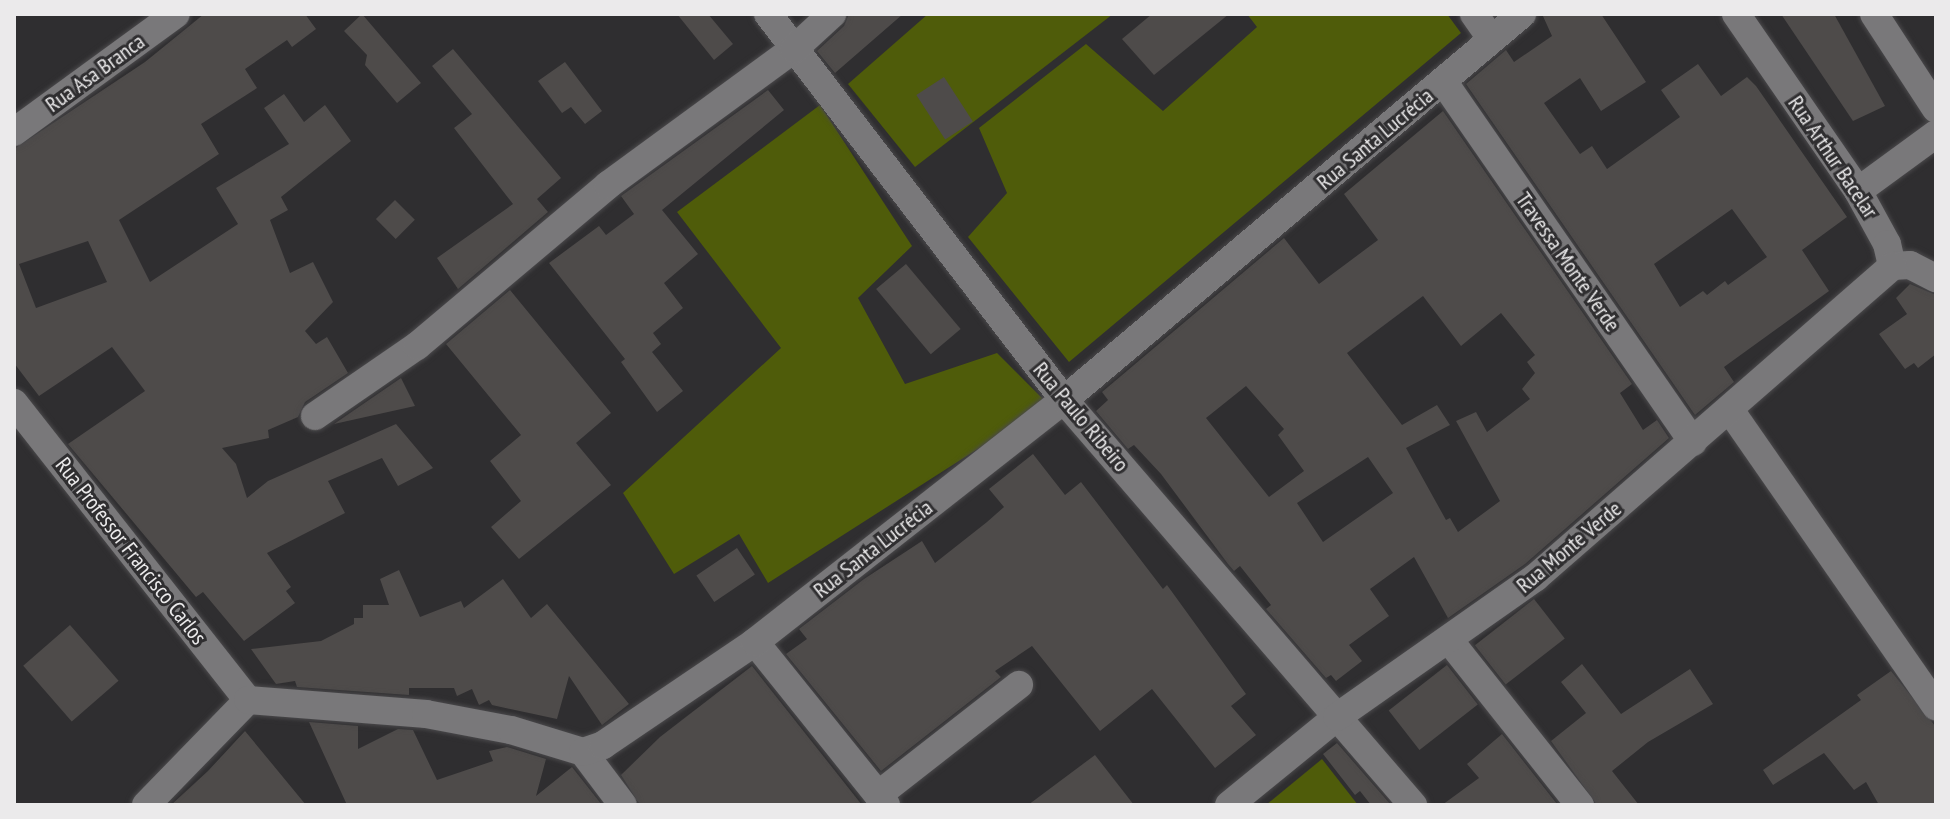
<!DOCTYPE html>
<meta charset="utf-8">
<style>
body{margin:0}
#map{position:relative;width:1950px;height:819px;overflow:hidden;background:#2f2e30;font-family:"PT Sans Narrow",sans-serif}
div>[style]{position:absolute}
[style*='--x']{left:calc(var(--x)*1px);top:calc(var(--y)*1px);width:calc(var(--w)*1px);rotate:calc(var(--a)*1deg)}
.forest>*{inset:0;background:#4f5c0a}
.building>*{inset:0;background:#4e4b4a;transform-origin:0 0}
.roads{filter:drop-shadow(0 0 2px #4a494b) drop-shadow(0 0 2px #4a494b)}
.minor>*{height:28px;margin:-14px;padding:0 14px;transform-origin:14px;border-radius:14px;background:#79787a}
span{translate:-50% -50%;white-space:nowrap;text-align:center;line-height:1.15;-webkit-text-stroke:6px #2f2e30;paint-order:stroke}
.street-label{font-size:22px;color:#ebeaeb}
.frame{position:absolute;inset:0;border:16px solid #ebeaeb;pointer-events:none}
</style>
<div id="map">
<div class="forest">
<div style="clip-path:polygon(928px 14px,1113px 14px,915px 167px,848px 84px)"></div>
<div style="clip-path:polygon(1247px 14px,1447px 14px,1461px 33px,1069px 362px,968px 237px,1007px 193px,979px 128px,1086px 44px,1163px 111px,1257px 27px)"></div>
<div style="clip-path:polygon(820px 105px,912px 246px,858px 298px,905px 384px,997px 353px,1048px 404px,768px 583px,739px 534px,674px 574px,623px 493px,781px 348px,677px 212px)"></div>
<div style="clip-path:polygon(1322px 759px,1358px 805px,1266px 805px)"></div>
</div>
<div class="building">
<div style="clip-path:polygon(evenodd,204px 14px,305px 14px,316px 29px,292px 47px,287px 40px,245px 69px,257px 88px,201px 124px,219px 154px,119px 220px,150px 282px,238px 224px,216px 188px,289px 144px,264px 108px,284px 94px,304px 122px,325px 105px,351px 141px,281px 197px,288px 210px,270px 220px,290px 273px,313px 262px,333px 302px,305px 331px,316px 344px,327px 337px,348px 373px,305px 402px,298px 417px,268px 430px,269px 438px,222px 448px,236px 464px,247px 498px,268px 481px,396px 424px,433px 468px,398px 486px,382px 458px,328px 481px,345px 513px,267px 553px,291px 587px,286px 591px,295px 603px,244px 641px,203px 592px,196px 597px,68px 444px,145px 391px,112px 347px,39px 396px,14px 363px,14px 149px,145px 62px,204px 14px,88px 241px,107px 282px,36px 308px,19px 264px,88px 241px)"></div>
<div style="clip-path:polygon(362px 14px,421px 83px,397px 103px,365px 65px,367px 55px,344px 31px)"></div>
<div style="clip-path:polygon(677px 14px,708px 14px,733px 44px,714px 60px)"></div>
<div style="clip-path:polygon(849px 14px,903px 14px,835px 73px,817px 51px,844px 26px)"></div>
<div style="clip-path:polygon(1152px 14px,1229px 14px,1154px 75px,1122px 39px)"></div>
<div style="clip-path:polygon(evenodd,1542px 14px,1601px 14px,1646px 82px,1601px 111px,1580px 78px,1544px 103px,1580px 154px,1592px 146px,1607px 169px,1680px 117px,1661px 90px,1698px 64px,1721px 96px,1747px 77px,1756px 86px,1847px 217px,1802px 250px,1829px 291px,1724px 367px,1734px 382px,1695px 415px,1466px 84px,1506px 50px,1514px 62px,1552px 36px,1542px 14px,1732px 209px,1767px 257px,1728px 285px,1725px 281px,1707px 295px,1703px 291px,1680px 307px,1654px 264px,1732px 209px)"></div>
<div style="clip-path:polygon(1781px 14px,1834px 14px,1885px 106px,1853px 121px)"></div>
<div style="clip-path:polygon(453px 49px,561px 178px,537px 199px,548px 212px,458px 289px,437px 258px,513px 204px,454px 128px,472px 114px,432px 66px)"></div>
<div style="clip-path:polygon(565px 62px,602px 111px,585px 124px,571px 107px,562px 113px,538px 81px)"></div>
<div style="left:944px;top:77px;width:53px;height:33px;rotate:57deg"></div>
<div style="clip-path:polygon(768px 90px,784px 110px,662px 210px,698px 254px,664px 283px,683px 308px,653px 333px,661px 344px,652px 352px,683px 391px,657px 412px,621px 362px,625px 359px,549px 263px,599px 226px,606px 235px,634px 214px,621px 196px)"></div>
<div style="clip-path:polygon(evenodd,1443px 111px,1632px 384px,1620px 393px,1643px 430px,1657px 420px,1669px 438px,1525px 564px,1448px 618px,1414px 557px,1370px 589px,1389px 616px,1349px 645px,1362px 661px,1336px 681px,1331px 675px,1326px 678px,1266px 609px,1271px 605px,1240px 566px,1234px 571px,1228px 564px,1161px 474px,1134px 445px,1128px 449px,1096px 411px,1108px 400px,1102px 392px,1284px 238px,1319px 284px,1378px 240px,1344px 194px,1443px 111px,1423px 296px,1461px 346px,1501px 313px,1535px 355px,1527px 362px,1535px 373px,1522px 389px,1530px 399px,1487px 432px,1476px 412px,1456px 421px,1500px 501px,1458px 532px,1450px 518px,1446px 520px,1406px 448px,1450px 425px,1437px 405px,1402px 425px,1347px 353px,1423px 296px,1443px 111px,1246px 386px,1284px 429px,1278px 435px,1304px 471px,1269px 497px,1206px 418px,1246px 386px,1443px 111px,1368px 457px,1393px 493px,1323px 542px,1297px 503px,1368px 457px)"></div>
<div style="left:395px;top:200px;width:28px;height:27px;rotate:45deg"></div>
<div style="left:906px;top:264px;width:85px;height:39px;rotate:50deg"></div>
<div style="clip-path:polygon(1910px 284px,1936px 295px,1936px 354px,1918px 368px,1914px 363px,1905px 369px,1879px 334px,1907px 314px,1896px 298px)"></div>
<div style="clip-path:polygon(510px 290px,611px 413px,576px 443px,611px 485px,519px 559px,491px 527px,521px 501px,490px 461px,521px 435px,446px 344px)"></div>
<div style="clip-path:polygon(401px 378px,415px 406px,334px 424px)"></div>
<div style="clip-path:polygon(1033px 454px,1065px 495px,1081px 482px,1163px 589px,1167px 585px,1246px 694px,1231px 706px,1256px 735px,1215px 768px,1152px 689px,1100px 731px,1032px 646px,995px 671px,1001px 677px,881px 771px,786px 654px,807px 639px,799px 629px,864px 579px,922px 541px,935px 563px,987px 522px,1004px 507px,989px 489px)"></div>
<div style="left:737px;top:548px;width:32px;height:49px;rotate:56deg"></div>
<div style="clip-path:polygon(399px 570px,420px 617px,461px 601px,464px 608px,503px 579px,531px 618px,547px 604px,629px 704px,602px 725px,569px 676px,557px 719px,492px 705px,489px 700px,479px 705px,472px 689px,457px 696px,454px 688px,409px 688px,409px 695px,297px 687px,295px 681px,276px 684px,251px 649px,321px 641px,354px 624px,354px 618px,363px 618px,363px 605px,389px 605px,380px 579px)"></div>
<div style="left:1534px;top:599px;width:50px;height:75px;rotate:52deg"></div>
<div style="left:70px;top:625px;width:74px;height:62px;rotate:49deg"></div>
<div style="clip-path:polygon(1582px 664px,1621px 714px,1690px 669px,1713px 704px,1648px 742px,1612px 771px,1639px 805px,1597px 805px,1551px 741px,1586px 713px,1561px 682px)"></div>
<div style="left:1447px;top:665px;width:50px;height:74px;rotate:52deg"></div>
<div style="clip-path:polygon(752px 666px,862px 805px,640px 805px,621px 775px,660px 737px)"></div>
<div style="clip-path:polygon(1891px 671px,1936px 727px,1936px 805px,1879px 805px,1866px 782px,1854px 790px,1824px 753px,1773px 785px,1763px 770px,1861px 700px,1857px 695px)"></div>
<div style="clip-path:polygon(309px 722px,358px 726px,358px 749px,398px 729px,413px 730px,437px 780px,493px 761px,489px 751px,507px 747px,546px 759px,536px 796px,572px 767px,602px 805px,347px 805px)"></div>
<div style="clip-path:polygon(245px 731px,306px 805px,171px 805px,208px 771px)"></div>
<div style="clip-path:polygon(1502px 734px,1557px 804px,1442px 805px,1479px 778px,1467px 764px)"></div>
<div style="clip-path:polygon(1337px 743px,1391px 805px,1371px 805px,1360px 791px,1355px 795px,1323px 754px)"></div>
<div style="clip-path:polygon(1095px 755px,1134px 805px,1028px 805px)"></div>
</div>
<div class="roads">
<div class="minor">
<div style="--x:768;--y:14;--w:486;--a:52.5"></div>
<div style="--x:1064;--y:400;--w:535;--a:49.25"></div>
<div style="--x:1474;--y:14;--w:28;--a:55"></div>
<div style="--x:1736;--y:14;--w:215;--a:55.4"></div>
<div style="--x:1858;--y:191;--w:60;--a:61.3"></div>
<div style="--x:1887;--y:244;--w:23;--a:77"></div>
<div style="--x:1892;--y:266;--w:18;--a:-3"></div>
<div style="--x:1910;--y:265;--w:29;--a:27"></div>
<div style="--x:1874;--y:14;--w:113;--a:56.9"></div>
<div style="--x:1443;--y:81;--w:439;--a:55.3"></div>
<div style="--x:14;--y:132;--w:200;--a:-36.1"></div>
<div style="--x:1858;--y:191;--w:97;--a:-36.2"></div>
<div style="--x:14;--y:403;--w:378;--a:51.8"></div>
<div style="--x:1730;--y:410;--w:361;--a:55.2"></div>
<div style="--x:315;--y:416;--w:124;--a:-34.5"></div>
<div style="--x:417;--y:346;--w:250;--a:-40.1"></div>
<div style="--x:608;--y:185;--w:230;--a:-36.2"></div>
<div style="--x:794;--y:49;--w:52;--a:-42.6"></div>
<div style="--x:1449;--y:640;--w:211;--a:51.6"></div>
<div style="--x:755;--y:642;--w:209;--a:51.2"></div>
<div style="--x:583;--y:752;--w:66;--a:53"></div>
<div style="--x:878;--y:795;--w:179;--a:-38"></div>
<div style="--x:146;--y:805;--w:146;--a:-45.8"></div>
<div style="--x:248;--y:700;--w:179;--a:4.5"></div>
<div style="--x:426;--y:714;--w:86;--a:10.7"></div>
<div style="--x:511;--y:730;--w:75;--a:17"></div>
<div style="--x:583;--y:752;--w:21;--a:-19"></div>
<div style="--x:603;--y:745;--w:184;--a:-34.1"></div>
<div style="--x:755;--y:642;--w:392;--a:-38.1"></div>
<div style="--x:1064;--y:400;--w:599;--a:-40.12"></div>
<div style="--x:1229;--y:805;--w:139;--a:-39.2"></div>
<div style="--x:1337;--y:717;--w:243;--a:-35.1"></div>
<div style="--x:1536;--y:577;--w:473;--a:-41.1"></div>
</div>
</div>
<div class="street-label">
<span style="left:95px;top:73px;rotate:-36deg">Rua Asa Branca</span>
<span style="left:1375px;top:139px;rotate:-40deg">Rua Santa Lucrécia</span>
<span style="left:1833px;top:157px;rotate:56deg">Rua Arthur Bacelar</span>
<span style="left:1568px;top:262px;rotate:55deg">Travessa Monte Verde</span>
<span style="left:1081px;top:417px;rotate:50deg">Rua Paulo Ribeiro</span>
<span style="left:1569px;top:547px;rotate:-40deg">Rua Monte Verde</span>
<span style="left:873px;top:549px;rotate:-38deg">Rua Santa Lucrécia</span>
<span style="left:131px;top:551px;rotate:52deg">Rua Professor Francisco Carlos</span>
</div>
<div class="frame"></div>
</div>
